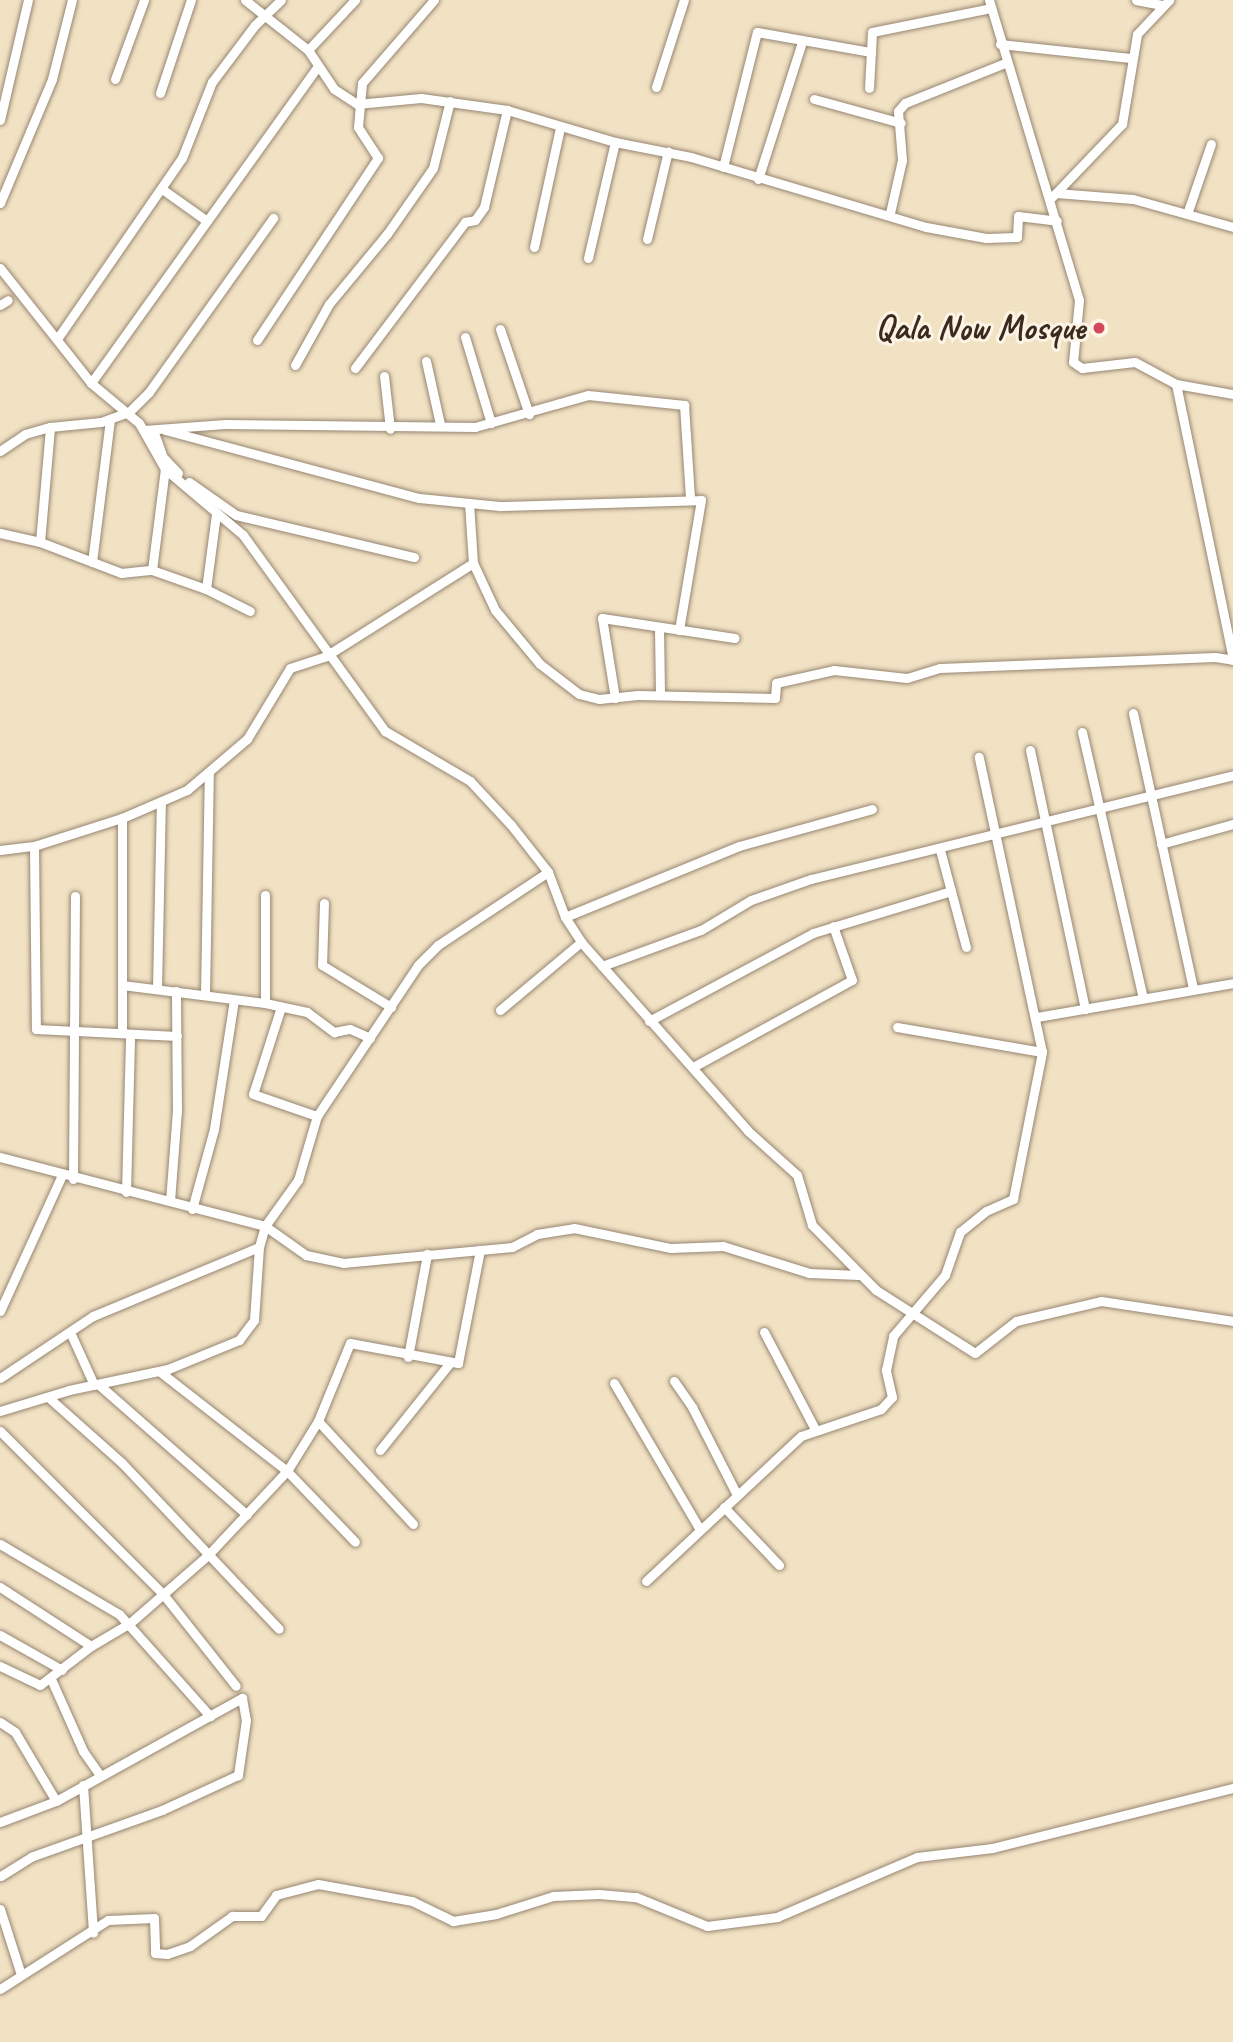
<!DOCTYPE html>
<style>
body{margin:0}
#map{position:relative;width:1233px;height:2042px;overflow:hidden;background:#f2e2c4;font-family:Caveat,sans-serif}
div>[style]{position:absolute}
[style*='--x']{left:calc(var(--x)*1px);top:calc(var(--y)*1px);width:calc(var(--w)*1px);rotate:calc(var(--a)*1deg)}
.roads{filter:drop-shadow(0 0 2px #968671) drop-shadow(0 0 2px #968671)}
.minor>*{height:9px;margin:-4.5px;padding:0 4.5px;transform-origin:4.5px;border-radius:4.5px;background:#fff}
.dots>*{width:19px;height:19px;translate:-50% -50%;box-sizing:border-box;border:4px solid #fcf5e5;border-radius:50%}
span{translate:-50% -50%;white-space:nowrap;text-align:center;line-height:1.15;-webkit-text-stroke:6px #fcf5e5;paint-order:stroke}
.poi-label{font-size:35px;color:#3b2a1e;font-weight:700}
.right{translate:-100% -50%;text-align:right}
</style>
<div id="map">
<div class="roads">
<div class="minor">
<div style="--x:245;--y:0;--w:80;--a:38.4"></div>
<div style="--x:308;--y:50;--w:47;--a:56.3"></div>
<div style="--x:334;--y:89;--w:27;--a:33"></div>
<div style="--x:357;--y:104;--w:64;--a:-5.4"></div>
<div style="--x:421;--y:98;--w:87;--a:7.9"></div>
<div style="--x:507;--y:110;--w:113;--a:16.5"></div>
<div style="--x:615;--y:142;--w:77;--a:11.2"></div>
<div style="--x:691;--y:157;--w:245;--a:16.6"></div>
<div style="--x:926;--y:227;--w:61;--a:10.4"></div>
<div style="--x:986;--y:238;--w:31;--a:-2"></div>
<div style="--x:1017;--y:237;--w:21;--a:-87"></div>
<div style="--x:1018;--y:216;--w:39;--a:7"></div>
<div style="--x:989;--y:0;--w:313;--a:73.3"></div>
<div style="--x:1079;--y:300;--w:62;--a:95.5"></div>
<div style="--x:1073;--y:362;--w:11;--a:34"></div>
<div style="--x:1082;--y:368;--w:53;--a:-6.5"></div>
<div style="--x:1135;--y:362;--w:47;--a:28.2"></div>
<div style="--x:1176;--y:384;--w:282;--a:78.3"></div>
<div style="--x:1136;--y:0;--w:25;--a:11"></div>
<div style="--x:1000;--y:44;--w:131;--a:6.1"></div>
<div style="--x:308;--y:50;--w:69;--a:-46.8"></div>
<div style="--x:115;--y:79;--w:84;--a:-69.8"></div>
<div style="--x:656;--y:87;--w:91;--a:-72.2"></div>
<div style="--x:869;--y:88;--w:56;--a:-86.9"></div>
<div style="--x:872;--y:32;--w:121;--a:-11.4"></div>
<div style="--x:160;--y:93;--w:98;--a:-71.6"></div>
<div style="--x:814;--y:99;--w:90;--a:15.4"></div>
<div style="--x:0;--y:120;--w:123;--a:-76.9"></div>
<div style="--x:723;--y:167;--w:139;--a:-75.9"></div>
<div style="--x:757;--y:32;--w:116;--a:10"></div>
<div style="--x:758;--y:179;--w:144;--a:-72.2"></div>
<div style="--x:162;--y:189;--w:55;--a:35.4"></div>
<div style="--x:1056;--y:193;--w:77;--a:4.5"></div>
<div style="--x:1133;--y:199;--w:104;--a:15.6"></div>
<div style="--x:1051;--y:198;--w:103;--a:-46.2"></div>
<div style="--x:1122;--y:124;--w:91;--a:-80.5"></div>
<div style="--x:1137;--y:34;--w:47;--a:-46.7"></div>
<div style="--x:0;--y:203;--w:134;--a:-67.2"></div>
<div style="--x:52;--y:79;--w:81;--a:-75.8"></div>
<div style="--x:890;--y:213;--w:54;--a:-77.2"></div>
<div style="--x:902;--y:160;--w:49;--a:-94.7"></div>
<div style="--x:898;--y:111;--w:11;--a:-49"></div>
<div style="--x:905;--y:103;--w:108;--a:-21.8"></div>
<div style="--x:1187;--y:214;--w:74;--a:-71.1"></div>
<div style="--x:647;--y:239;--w:90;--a:-76.6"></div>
<div style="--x:534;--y:247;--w:122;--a:-77.7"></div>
<div style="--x:588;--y:258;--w:119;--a:-76.9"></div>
<div style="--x:0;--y:268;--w:147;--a:51.6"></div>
<div style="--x:91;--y:383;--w:62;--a:39.8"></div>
<div style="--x:139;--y:423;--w:53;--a:60.5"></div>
<div style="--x:165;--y:469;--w:102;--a:40.2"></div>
<div style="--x:243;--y:535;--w:242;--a:54.1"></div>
<div style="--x:385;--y:731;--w:99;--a:30.5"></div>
<div style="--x:470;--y:781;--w:60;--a:47"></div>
<div style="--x:511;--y:825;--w:60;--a:51.8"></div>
<div style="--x:548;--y:872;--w:48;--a:69.3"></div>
<div style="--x:565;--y:917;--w:30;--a:57"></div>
<div style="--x:581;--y:942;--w:252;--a:48.5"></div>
<div style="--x:748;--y:1131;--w:66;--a:41.9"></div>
<div style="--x:797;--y:1175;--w:52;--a:73.3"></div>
<div style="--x:812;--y:1225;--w:91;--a:45.4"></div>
<div style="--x:876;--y:1290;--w:117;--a:32.5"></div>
<div style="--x:975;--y:1353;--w:52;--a:-38"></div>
<div style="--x:1016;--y:1321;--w:87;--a:-13.2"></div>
<div style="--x:1101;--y:1301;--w:134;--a:8.6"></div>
<div style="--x:0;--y:305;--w:9;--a:-32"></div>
<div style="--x:500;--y:329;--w:90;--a:71.2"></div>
<div style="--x:465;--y:337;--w:90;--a:73.2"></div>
<div style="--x:57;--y:339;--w:220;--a:-55.4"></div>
<div style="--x:182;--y:158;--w:82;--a:-68.5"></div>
<div style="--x:212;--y:82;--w:71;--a:-53"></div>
<div style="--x:255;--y:25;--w:36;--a:-44"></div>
<div style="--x:257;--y:340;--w:219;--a:-56.4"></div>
<div style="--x:378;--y:158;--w:37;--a:-123"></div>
<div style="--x:358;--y:127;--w:44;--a:-84.8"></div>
<div style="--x:362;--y:83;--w:110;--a:-49.1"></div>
<div style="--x:426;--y:361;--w:65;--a:77.5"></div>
<div style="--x:295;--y:365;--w:70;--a:-60.9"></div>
<div style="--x:329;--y:304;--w:91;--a:-50.4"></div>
<div style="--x:387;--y:234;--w:80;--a:-55.1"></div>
<div style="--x:433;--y:168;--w:69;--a:-75.8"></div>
<div style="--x:355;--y:368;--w:183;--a:-53"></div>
<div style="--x:465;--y:222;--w:10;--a:-11"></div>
<div style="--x:475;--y:220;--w:16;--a:-55"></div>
<div style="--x:484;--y:207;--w:100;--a:-76.7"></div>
<div style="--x:384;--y:376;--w:53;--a:83.5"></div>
<div style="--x:91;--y:383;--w:388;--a:-54.4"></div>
<div style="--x:1176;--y:384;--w:58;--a:10"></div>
<div style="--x:144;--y:430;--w:81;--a:-4.2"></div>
<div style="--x:225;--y:424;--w:250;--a:0.7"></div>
<div style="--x:475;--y:427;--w:117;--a:-15.8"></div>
<div style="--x:588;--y:395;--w:97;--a:5.9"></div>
<div style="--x:684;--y:405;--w:92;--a:86.3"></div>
<div style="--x:153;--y:430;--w:29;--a:70"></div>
<div style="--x:163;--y:457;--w:22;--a:47"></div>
<div style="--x:165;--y:430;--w:263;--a:15"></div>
<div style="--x:419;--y:498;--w:81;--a:5.6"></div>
<div style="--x:500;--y:506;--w:201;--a:-1.7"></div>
<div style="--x:701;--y:500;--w:132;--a:99.6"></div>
<div style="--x:0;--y:451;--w:30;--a:-34"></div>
<div style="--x:25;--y:434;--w:26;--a:-16"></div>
<div style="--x:50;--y:427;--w:51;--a:-5.6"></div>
<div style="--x:101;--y:422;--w:30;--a:-20"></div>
<div style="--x:129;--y:412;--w:28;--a:-45"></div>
<div style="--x:149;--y:392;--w:214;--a:-54.5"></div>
<div style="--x:189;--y:482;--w:57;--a:35.1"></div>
<div style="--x:236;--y:515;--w:183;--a:13.3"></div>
<div style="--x:469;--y:503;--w:60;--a:86.2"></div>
<div style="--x:473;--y:563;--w:52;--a:64.9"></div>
<div style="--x:495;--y:610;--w:70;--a:50.2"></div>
<div style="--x:540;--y:664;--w:49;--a:37.6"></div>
<div style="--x:579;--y:694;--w:21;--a:14"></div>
<div style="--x:599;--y:699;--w:39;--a:-6"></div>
<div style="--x:638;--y:695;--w:137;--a:1.3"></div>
<div style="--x:775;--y:698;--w:15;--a:-86"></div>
<div style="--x:776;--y:683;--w:59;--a:-12.6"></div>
<div style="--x:834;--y:670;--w:73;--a:6.3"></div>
<div style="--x:907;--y:678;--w:34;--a:-17"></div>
<div style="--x:940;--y:668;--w:275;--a:-2.3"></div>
<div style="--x:1215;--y:657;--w:18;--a:9"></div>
<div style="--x:0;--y:533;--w:41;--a:12.7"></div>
<div style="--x:40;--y:542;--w:87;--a:20.9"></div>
<div style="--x:121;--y:573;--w:31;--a:-6"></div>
<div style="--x:152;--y:570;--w:57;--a:19.4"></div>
<div style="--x:206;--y:589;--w:49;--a:26.6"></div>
<div style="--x:40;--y:542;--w:115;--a:-85"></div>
<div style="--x:92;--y:562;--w:144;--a:-82.8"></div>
<div style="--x:152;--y:570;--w:102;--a:-82.7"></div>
<div style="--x:206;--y:589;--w:76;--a:-82.4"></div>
<div style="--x:659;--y:629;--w:66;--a:89.1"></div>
<div style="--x:615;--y:698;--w:81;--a:-99.2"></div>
<div style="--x:602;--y:618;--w:134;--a:8.6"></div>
<div style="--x:1133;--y:713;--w:282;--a:77.7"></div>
<div style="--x:1082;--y:732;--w:273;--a:77.1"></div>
<div style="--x:1030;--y:750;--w:265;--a:78"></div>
<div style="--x:1161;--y:844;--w:75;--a:-15.5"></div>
<div style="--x:34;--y:846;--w:183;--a:89.4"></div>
<div style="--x:36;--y:1029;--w:141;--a:2.8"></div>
<div style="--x:0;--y:850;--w:34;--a:-7"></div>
<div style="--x:34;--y:846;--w:92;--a:-17.7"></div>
<div style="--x:122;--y:818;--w:71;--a:-23.3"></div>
<div style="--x:187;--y:790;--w:79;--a:-40.4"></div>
<div style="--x:247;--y:739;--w:83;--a:-58.8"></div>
<div style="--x:290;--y:668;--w:38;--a:-18"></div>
<div style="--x:326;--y:656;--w:174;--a:-32.3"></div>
<div style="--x:951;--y:891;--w:58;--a:75"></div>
<div style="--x:324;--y:903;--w:62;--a:91.8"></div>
<div style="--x:322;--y:965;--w:81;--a:31.3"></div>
<div style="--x:565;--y:917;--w:188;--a:-22.2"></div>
<div style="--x:739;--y:846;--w:138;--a:-15.5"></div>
<div style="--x:602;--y:966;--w:105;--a:-20"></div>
<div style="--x:701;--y:930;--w:58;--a:-31"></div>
<div style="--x:751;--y:900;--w:64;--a:-19.3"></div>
<div style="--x:811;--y:879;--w:435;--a:-13.8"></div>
<div style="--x:122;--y:985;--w:144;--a:7.2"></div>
<div style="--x:265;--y:1003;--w:43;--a:12.1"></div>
<div style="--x:307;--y:1012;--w:34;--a:37"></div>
<div style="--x:334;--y:1032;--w:16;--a:-11"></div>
<div style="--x:350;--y:1029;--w:22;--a:24"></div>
<div style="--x:157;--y:989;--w:186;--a:-88.8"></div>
<div style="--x:205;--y:994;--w:221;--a:-89"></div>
<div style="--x:265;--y:1003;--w:108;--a:-90"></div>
<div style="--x:281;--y:1007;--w:91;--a:107.8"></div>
<div style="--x:253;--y:1094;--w:68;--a:19"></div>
<div style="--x:500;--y:1010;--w:106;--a:-40"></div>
<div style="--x:1037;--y:1017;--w:199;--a:-9.8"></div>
<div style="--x:649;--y:1021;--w:186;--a:-28.2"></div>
<div style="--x:813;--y:933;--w:144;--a:-16.9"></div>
<div style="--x:951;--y:891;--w:42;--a:-105"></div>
<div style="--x:897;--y:1027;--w:147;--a:9.8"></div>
<div style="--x:122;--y:1033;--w:215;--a:-90"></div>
<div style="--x:693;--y:1067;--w:181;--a:-28.7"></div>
<div style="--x:852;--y:980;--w:57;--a:-109.4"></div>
<div style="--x:0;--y:1157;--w:274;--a:14.6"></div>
<div style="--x:265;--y:1226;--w:50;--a:35.3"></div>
<div style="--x:306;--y:1255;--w:38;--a:12"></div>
<div style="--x:343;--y:1263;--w:170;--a:-5.4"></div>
<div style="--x:512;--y:1247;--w:28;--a:-27"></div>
<div style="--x:537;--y:1234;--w:37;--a:-9"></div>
<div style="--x:574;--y:1228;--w:99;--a:11.7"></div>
<div style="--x:671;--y:1248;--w:52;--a:-2.2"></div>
<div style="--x:723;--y:1246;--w:90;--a:17.4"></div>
<div style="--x:809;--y:1273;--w:50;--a:2.3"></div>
<div style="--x:73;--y:1179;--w:283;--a:-89.6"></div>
<div style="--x:126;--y:1192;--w:158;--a:-88.5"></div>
<div style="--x:170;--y:1201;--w:90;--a:-85.6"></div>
<div style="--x:177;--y:1111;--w:120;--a:-90.5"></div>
<div style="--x:192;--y:1209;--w:83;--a:-74.6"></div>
<div style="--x:214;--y:1129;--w:131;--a:-81.2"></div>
<div style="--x:0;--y:1311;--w:149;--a:-65.5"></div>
<div style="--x:70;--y:1332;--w:58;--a:65.6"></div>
<div style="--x:764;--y:1332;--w:110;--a:62.3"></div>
<div style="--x:408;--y:1357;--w:105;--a:-79.5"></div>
<div style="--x:159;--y:1371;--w:162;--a:38"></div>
<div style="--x:287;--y:1471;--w:98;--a:46.2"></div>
<div style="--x:0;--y:1378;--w:112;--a:-33.7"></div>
<div style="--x:93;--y:1316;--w:180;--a:-22.6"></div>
<div style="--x:674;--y:1381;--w:32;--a:55"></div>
<div style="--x:692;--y:1407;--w:99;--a:62.9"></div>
<div style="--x:614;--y:1383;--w:168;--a:59.6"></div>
<div style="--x:98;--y:1384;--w:198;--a:41.3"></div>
<div style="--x:48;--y:1397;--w:99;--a:41.7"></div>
<div style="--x:122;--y:1463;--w:228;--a:46.6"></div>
<div style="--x:0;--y:1411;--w:72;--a:-16.9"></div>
<div style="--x:69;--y:1390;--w:101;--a:-12"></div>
<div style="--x:168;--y:1369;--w:77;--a:-22.2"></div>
<div style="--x:239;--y:1340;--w:25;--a:-53"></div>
<div style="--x:254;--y:1320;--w:73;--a:-86.1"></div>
<div style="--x:259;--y:1247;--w:22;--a:-74"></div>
<div style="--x:265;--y:1226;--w:57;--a:-54.3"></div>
<div style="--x:298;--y:1180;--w:67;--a:-73.5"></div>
<div style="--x:317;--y:1116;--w:182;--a:-56.2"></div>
<div style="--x:418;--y:965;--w:28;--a:-45"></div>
<div style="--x:438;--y:945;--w:132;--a:-33.6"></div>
<div style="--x:318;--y:1421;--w:140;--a:47.3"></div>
<div style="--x:0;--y:1431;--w:231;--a:45"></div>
<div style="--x:163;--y:1594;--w:117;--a:51.6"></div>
<div style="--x:380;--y:1450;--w:110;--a:-51.3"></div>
<div style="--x:724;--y:1507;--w:80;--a:46.5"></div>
<div style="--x:0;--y:1544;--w:138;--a:30.5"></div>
<div style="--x:119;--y:1614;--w:137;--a:48.3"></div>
<div style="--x:646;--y:1581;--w:212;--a:-43.1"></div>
<div style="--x:801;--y:1436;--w:84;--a:-18.6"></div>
<div style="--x:881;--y:1409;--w:16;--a:-47"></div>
<div style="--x:892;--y:1397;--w:28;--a:-103"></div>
<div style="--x:886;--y:1370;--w:35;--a:-78"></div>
<div style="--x:893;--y:1336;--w:80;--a:-49.6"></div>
<div style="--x:945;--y:1275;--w:46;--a:-70.8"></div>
<div style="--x:960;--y:1232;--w:33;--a:-39"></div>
<div style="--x:986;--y:1211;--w:30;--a:-24"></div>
<div style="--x:1013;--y:1199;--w:150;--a:-78.8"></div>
<div style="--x:1042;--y:1052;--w:302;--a:-102.1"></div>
<div style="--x:0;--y:1587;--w:108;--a:33"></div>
<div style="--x:0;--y:1635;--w:71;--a:29.4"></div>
<div style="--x:0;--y:1666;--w:44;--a:25.4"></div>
<div style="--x:40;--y:1685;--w:64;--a:-37.4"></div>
<div style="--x:91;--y:1646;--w:45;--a:-30.5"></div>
<div style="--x:130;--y:1623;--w:103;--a:-41.1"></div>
<div style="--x:208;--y:1555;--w:115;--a:-46.8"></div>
<div style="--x:287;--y:1471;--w:59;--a:-58.2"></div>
<div style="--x:318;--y:1421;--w:84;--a:-67.7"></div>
<div style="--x:350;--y:1343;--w:110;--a:10.5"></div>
<div style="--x:458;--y:1363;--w:115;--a:-79"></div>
<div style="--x:51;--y:1679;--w:79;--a:66"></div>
<div style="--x:83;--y:1751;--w:29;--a:55"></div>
<div style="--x:0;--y:1722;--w:18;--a:34"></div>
<div style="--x:15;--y:1732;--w:80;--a:59.3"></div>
<div style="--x:83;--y:1785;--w:148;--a:86.1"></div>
<div style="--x:0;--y:1822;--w:60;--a:-20.6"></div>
<div style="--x:56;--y:1801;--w:213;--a:-29"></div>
<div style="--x:242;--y:1698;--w:22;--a:80"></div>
<div style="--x:246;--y:1720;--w:56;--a:98.3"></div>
<div style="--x:238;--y:1775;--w:84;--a:155.3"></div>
<div style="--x:162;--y:1810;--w:139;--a:160.3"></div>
<div style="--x:31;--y:1857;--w:36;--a:148"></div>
<div style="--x:0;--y:1909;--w:69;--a:72.3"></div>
<div style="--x:0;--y:1989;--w:128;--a:-32.6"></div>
<div style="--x:108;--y:1920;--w:46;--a:-2.5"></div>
<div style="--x:154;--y:1918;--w:35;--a:88"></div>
<div style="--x:155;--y:1953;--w:12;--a:5"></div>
<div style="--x:167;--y:1954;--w:24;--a:-19"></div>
<div style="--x:190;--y:1946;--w:52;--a:-35.5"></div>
<div style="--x:232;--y:1916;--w:29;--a:0"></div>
<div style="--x:261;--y:1916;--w:26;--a:-54"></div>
<div style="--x:276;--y:1895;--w:43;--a:-14.7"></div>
<div style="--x:318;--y:1884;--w:96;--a:10.3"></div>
<div style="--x:412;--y:1901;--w:46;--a:26"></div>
<div style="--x:453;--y:1921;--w:44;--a:-9.2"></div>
<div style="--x:496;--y:1914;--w:60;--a:-17.5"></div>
<div style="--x:553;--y:1896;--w:46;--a:-2.5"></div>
<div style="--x:599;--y:1894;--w:37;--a:5"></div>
<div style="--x:636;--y:1897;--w:77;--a:22.2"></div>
<div style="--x:707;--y:1926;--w:71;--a:-7.3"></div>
<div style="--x:777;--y:1917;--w:152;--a:-23.2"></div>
<div style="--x:917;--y:1857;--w:76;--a:-6.8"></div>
<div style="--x:992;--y:1848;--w:248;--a:-14"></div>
</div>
</div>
<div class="dots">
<div style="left:1099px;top:328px;background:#d1495b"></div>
</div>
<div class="poi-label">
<span class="right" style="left:1085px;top:328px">Qala Now Mosque</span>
</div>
</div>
